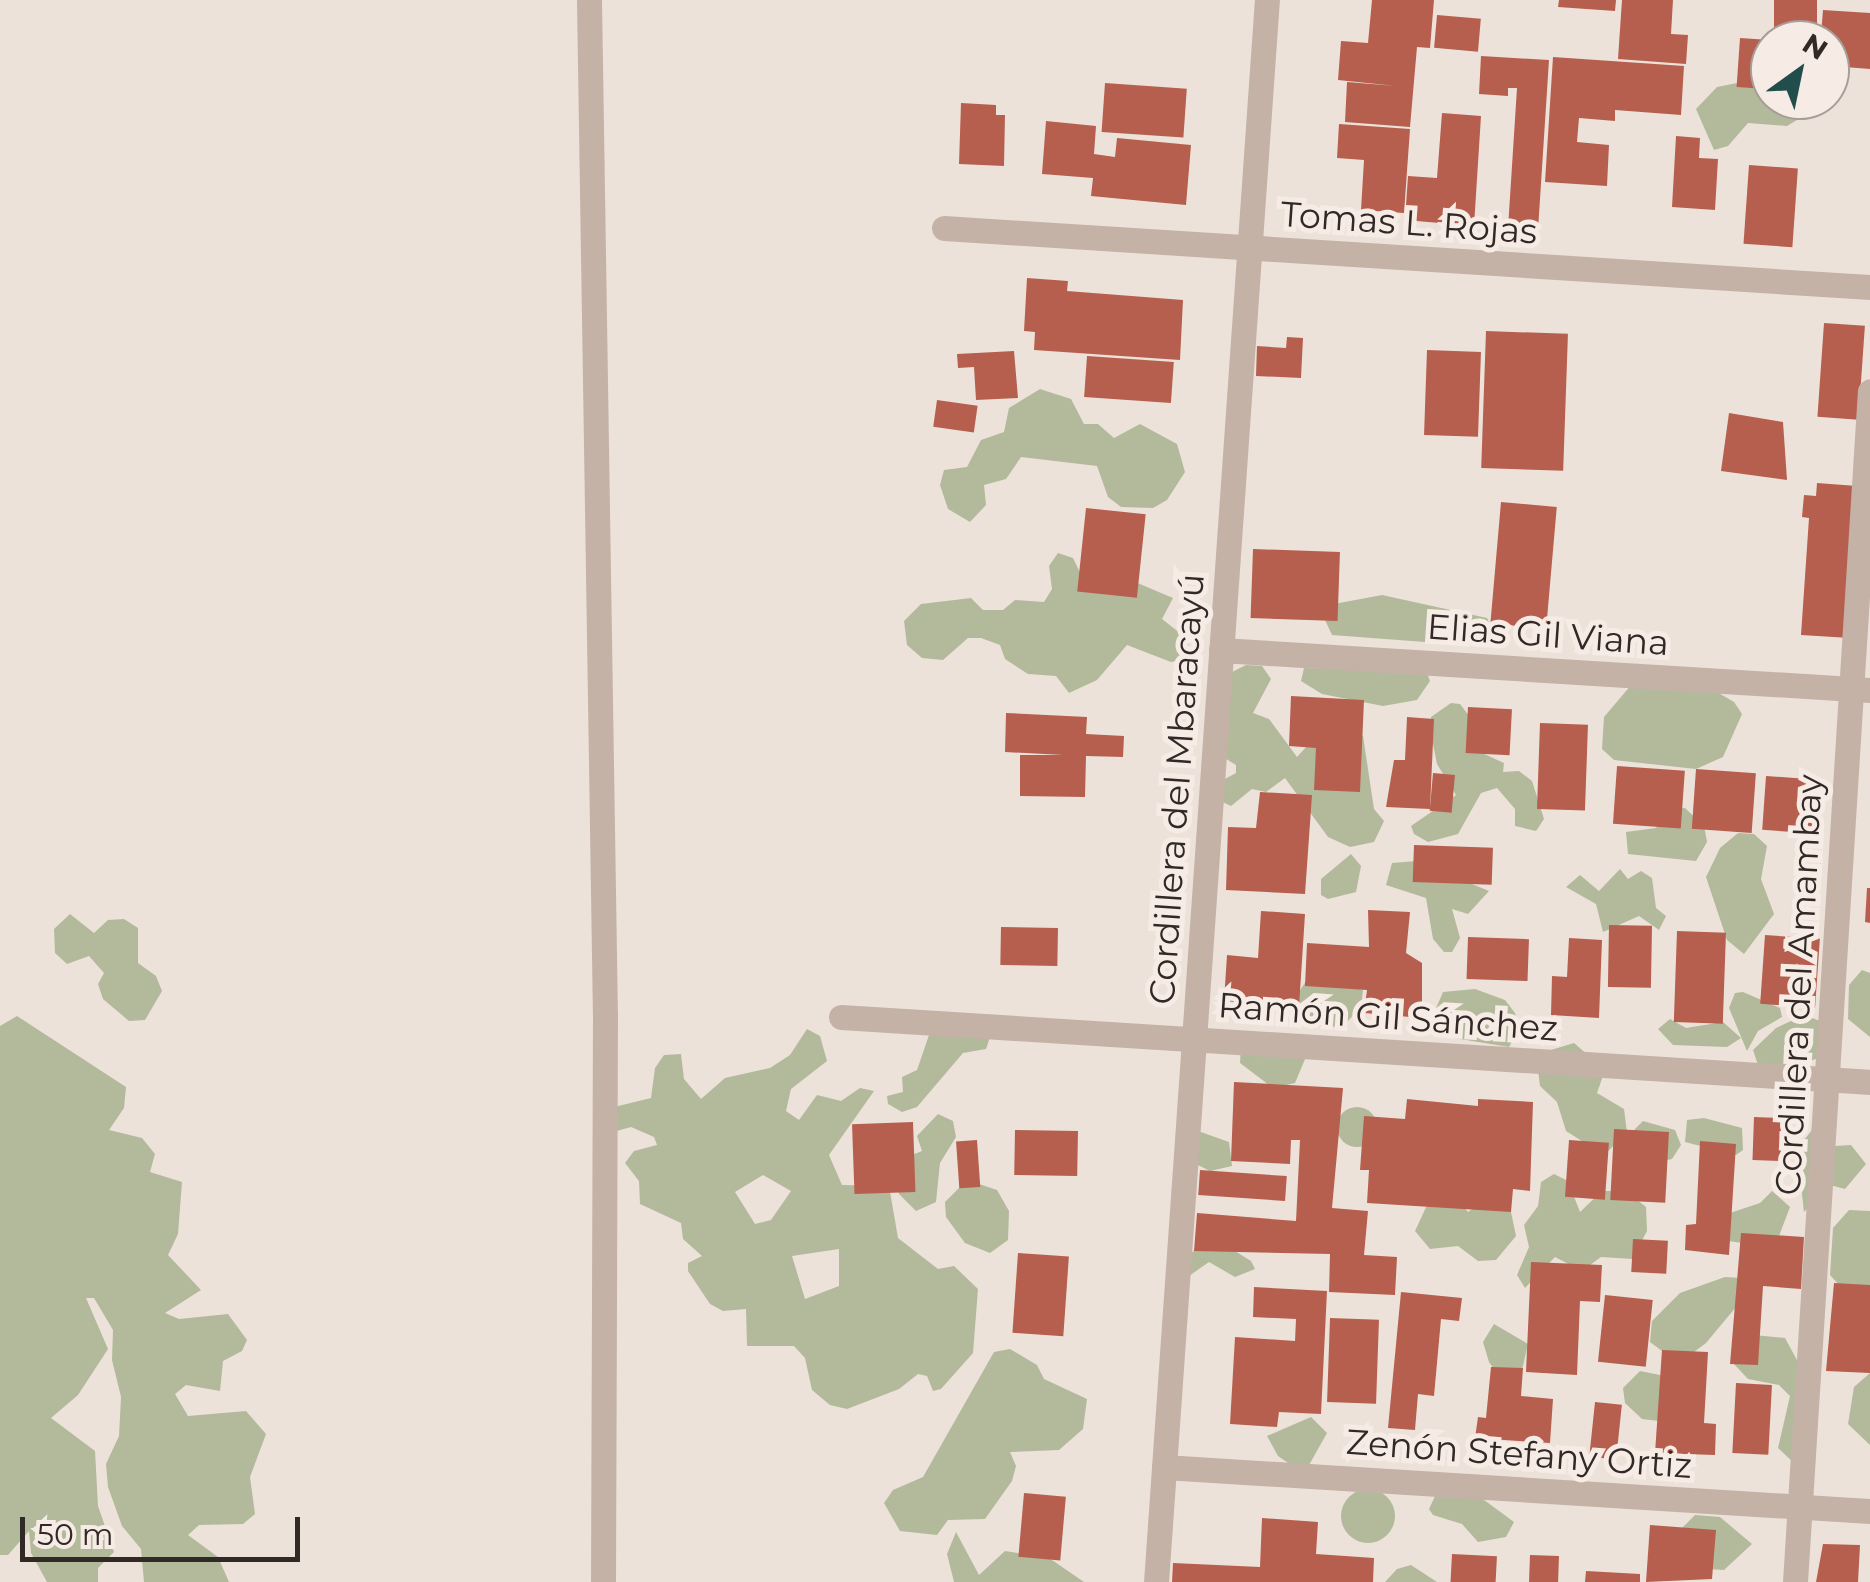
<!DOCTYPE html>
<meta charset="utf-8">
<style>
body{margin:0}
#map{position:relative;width:1870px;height:1582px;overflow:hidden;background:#ede2d9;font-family:Montserrat,sans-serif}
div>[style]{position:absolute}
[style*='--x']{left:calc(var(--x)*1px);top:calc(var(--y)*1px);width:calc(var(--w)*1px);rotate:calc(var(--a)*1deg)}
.green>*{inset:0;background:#b2ba9b}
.round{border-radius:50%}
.building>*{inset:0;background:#b65f4e;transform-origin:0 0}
.minor>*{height:25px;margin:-12.5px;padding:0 12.5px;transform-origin:12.5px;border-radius:12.5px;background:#c4b2a7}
span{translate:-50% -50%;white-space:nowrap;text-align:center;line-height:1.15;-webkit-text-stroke:10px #f6ece5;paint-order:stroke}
.street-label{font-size:35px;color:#312926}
.north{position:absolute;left:1750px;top:20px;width:100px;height:100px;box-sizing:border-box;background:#f6ece5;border:2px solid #a79e99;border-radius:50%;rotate:33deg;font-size:28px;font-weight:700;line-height:40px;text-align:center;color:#312926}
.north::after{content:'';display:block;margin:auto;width:35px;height:45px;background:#214d4c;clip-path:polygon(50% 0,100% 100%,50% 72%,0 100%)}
.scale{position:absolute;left:20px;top:1517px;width:280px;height:45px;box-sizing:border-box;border:5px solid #312926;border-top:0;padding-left:12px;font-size:30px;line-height:35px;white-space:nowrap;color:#312926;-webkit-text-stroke:8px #f6ece5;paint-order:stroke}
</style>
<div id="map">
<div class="green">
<div style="clip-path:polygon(1752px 80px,1766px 85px,1770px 100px,1809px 100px,1807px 114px,1787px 126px,1748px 123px,1728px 146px,1714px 150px,1696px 109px,1717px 87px)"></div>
<div style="clip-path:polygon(1040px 389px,1071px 399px,1084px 424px,1098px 424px,1114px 438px,1140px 424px,1177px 444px,1185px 472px,1167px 500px,1153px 508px,1121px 507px,1108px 497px,1097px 466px,1021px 457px,1006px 479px,984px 485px,986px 505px,970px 522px,948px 509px,940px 485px,944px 470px,967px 467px,981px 440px,1004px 432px,1009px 408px)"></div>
<div style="clip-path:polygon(1058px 553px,1073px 558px,1087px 587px,1135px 582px,1173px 598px,1162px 619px,1189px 640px,1186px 659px,1171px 662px,1127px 645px,1097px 680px,1069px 693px,1056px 676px,1028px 674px,1005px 659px,1000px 645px,981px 638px,968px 638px,943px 660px,922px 658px,907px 645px,904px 621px,921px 604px,971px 598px,983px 610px,1003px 610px,1015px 600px,1044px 602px,1052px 589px,1049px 566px)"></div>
<div style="clip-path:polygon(1382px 595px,1487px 618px,1493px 631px,1482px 643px,1465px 645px,1332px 635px,1325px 620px,1334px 604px)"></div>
<div style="clip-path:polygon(1246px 665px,1262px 666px,1271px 679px,1253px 713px,1269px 719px,1297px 757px,1318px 734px,1349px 727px,1363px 736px,1374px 809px,1384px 821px,1374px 842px,1350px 847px,1328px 837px,1285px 778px,1266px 792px,1252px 789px,1231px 806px,1218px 800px,1223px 780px,1236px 773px,1236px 765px,1223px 757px,1232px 672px)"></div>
<div style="clip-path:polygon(1304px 668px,1427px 673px,1430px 681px,1417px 700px,1383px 706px,1322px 694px,1301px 681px)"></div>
<div style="clip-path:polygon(1693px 678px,1734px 702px,1742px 714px,1723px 757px,1696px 769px,1614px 760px,1602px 749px,1604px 717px,1632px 684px)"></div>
<div style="clip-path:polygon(1451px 703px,1460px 704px,1479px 729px,1482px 753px,1504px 763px,1503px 772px,1519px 771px,1532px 781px,1544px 819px,1536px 831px,1515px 826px,1515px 809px,1497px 788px,1481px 793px,1458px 834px,1428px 842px,1414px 834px,1411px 826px,1456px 795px,1437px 764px,1431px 734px,1431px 717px)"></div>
<div style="clip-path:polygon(1685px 808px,1704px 826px,1707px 842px,1696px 861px,1628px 854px,1626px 832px,1656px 828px,1669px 809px)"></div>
<div style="clip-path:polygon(1738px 833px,1754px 834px,1767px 846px,1761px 879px,1774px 914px,1744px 954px,1727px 940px,1706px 877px,1720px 848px)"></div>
<div style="clip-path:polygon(1351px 854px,1361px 866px,1356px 892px,1328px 899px,1321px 895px,1321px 879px)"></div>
<div style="clip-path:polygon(1416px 861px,1489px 891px,1468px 914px,1452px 909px,1460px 938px,1452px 952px,1444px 952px,1433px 939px,1426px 898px,1386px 885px,1392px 863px)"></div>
<div style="clip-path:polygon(1620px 869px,1628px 879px,1641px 871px,1652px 878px,1656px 908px,1666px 916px,1659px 930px,1639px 916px,1603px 932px,1596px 904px,1566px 887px,1580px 875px,1599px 891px)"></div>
<div style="clip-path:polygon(70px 914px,94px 933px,108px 920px,124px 919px,138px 928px,138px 963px,156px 976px,162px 991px,145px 1020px,129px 1021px,103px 999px,98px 984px,104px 973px,89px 956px,67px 964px,55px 953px,54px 929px)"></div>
<div style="clip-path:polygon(1862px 970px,1870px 973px,1870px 1037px,1848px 1019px,1849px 985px)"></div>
<div style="clip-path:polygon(1310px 975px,1363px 990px,1361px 1007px,1345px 1024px,1324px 1029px,1303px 1018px,1297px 995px)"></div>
<div style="clip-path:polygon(1475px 989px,1505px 1000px,1515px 1013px,1519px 1029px,1509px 1047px,1454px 1038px,1431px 1020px,1443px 992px)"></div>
<div style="clip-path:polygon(1743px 992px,1780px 1008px,1782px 1017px,1758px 1031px,1747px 1051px,1729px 1008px,1735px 993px)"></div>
<div style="clip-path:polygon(1804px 1015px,1820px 1021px,1818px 1058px,1789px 1069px,1758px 1065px,1753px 1050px,1776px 1028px)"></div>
<div style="clip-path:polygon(17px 1016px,126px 1087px,124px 1108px,109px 1130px,142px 1138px,155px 1154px,150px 1172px,182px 1182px,178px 1234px,168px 1255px,201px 1290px,165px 1313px,179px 1319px,228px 1314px,247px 1340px,242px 1351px,223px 1361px,220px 1391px,186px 1385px,175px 1394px,188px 1416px,246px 1411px,266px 1434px,250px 1477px,255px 1514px,243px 1524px,199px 1525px,188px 1535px,218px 1557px,229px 1582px,144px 1582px,141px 1549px,122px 1526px,108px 1487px,106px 1464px,119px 1436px,121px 1397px,112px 1360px,113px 1330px,94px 1298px,86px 1298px,108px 1349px,78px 1395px,51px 1418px,95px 1451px,98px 1506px,114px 1552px,98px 1568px,98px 1582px,47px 1582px,31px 1553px,29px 1531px,8px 1555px,0 1555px,0 1026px)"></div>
<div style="clip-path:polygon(1670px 1019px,1686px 1028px,1723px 1022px,1741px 1038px,1727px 1047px,1673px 1045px,1658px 1029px)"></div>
<div style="clip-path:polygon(evenodd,807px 1029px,820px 1036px,827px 1061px,791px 1089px,786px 1111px,799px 1120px,817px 1095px,841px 1101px,860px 1088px,874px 1091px,829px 1155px,842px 1185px,889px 1186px,898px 1238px,938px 1269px,954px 1266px,978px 1289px,973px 1353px,941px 1389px,933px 1391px,927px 1376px,918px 1374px,899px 1389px,847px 1409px,830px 1405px,812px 1390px,805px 1358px,794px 1346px,747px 1346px,746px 1309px,723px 1311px,710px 1304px,688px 1271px,688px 1263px,702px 1256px,683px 1239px,681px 1223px,640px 1204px,639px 1181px,625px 1163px,634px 1151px,657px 1145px,654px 1137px,631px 1127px,606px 1134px,606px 1109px,651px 1098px,655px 1068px,664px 1055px,681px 1054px,684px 1079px,701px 1099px,725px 1078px,770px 1068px,790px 1055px,807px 1029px,763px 1175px,791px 1191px,771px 1220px,755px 1224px,735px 1192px,763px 1175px,807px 1029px,839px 1249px,839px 1286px,805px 1299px,792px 1256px,839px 1249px)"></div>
<div style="clip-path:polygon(991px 1034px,986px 1049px,963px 1053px,917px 1107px,902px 1112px,888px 1104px,887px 1096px,903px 1092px,902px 1077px,917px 1070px,929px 1035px)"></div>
<div style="clip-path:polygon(1574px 1043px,1605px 1070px,1597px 1093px,1624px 1109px,1627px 1133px,1604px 1155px,1566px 1131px,1557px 1102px,1540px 1086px,1538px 1070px,1551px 1050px)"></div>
<div style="clip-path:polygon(1241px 1047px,1308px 1052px,1295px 1083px,1273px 1088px,1240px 1063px)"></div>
<div class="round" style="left:1337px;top:1107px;width:40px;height:40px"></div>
<div style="clip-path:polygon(938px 1114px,953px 1121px,956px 1137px,940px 1163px,936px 1202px,916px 1211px,899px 1194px,896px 1178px,907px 1157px,922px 1151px,917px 1136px)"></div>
<div style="clip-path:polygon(1704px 1118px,1742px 1128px,1743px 1150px,1736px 1155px,1685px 1142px,1687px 1120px)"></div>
<div style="clip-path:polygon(1643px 1121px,1675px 1130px,1681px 1145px,1672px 1159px,1662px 1161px,1632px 1132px)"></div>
<div style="clip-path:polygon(1812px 1130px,1835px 1146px,1851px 1145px,1866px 1164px,1845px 1189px,1830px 1185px,1804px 1212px,1797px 1149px)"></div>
<div style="clip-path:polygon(1198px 1131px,1229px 1142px,1232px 1166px,1210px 1171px,1196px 1164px)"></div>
<div style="clip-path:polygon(1554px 1174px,1568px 1181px,1580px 1212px,1602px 1191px,1626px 1191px,1646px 1207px,1647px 1231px,1632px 1259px,1601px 1257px,1582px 1271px,1555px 1257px,1525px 1288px,1517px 1275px,1529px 1247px,1524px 1225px,1538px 1206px,1541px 1182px)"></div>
<div style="clip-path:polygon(967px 1180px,997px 1190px,1009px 1211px,1008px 1240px,990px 1253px,965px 1243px,946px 1217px,945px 1202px)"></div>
<div style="clip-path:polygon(1772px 1191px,1790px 1207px,1779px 1236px,1750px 1244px,1728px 1241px,1730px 1213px,1760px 1203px)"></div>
<div style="clip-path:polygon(1428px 1203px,1463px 1206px,1468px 1212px,1481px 1203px,1511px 1212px,1516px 1236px,1496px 1260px,1478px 1261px,1458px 1246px,1430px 1249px,1415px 1231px)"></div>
<div style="clip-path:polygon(1849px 1210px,1870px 1211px,1870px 1287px,1840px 1286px,1830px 1275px,1833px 1228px)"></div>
<div style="clip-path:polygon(1217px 1240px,1251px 1261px,1255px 1269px,1235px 1277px,1209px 1262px,1189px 1276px,1190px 1253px)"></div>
<div style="clip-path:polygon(1725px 1277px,1742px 1278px,1736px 1307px,1706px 1343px,1694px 1352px,1662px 1351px,1650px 1342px,1652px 1321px,1680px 1293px)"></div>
<div style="clip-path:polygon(1494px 1324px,1528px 1344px,1522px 1370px,1494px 1369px,1489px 1362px,1483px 1342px)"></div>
<div style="clip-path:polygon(1753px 1335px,1785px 1338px,1817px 1397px,1794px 1463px,1778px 1448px,1790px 1396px,1779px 1385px,1748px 1379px,1733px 1363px)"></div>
<div style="clip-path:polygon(1010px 1349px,1037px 1365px,1044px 1379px,1087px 1399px,1083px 1429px,1059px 1450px,1010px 1452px,1016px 1466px,1012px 1481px,985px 1519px,948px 1520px,937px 1535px,900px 1531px,884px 1503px,893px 1490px,923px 1477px,994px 1352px)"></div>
<div style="clip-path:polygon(1640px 1371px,1665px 1376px,1659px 1421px,1642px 1419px,1625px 1403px,1623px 1388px)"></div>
<div style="clip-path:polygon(1870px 1373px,1870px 1445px,1848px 1424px,1854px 1387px)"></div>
<div style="clip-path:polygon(1311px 1417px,1327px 1433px,1304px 1474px,1278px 1456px,1267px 1436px)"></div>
<div class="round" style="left:1341px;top:1489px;width:54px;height:54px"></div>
<div style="clip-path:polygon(1436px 1494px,1476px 1494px,1514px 1522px,1506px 1537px,1478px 1542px,1462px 1524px,1433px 1515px,1429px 1509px)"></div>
<div style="clip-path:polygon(1695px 1515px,1720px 1517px,1752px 1544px,1724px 1570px,1708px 1569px,1678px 1532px)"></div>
<div style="clip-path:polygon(956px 1532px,979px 1575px,1005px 1551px,1049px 1558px,1084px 1582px,954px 1582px,947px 1554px)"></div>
<div style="clip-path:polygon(1411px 1565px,1437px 1582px,1385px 1582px,1397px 1569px)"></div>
</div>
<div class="building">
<div style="clip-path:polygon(1372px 0,1434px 0,1430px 48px,1417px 47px,1410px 127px,1345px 122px,1347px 82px,1396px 86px,1338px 80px,1341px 41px,1368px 43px)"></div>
<div style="clip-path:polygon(1559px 0,1616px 0,1615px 11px,1558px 7px)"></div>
<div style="clip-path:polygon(1622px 0,1673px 0,1671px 34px,1688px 35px,1686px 64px,1618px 59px)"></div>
<div style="left:1774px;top:0;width:43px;height:34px"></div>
<div style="clip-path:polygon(1823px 10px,1870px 13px,1870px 69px,1832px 66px,1835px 35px,1821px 35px)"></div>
<div style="left:1437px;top:15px;width:44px;height:33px;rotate:5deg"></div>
<div style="left:1740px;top:38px;width:30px;height:49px;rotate:4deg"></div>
<div style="clip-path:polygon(1481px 56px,1549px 60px,1538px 230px,1508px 228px,1517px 88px,1508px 88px,1508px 96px,1479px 94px)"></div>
<div style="clip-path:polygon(1553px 57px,1684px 66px,1681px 115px,1615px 110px,1615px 121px,1579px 118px,1577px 142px,1609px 145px,1607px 186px,1545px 182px)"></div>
<div style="left:1105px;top:83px;width:82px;height:49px;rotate:4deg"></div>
<div style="clip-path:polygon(961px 103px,996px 105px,996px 115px,1005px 115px,1004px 166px,959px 164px)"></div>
<div style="clip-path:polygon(1442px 113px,1481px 116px,1474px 226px,1405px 220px,1408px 176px,1437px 178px)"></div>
<div style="clip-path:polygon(1046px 121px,1096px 126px,1094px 154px,1115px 157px,1117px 138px,1191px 145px,1186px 205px,1091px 196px,1093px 178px,1042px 174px)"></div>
<div style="clip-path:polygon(1339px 124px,1410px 129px,1404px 213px,1361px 210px,1364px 160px,1337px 158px)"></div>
<div style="clip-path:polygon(1676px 136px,1700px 138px,1699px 158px,1718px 159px,1715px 210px,1672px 207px)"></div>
<div style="left:1749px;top:165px;width:49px;height:79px;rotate:4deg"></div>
<div style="clip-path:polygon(1027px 278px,1068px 281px,1067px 291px,1183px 300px,1180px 360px,1034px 350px,1035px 332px,1024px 331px)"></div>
<div style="left:1824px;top:323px;width:41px;height:94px;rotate:4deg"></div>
<div style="left:1486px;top:331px;width:82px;height:137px;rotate:2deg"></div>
<div style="clip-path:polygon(1287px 337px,1303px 338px,1301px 378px,1256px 376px,1257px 346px,1286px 348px)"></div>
<div style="left:1427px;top:350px;width:54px;height:85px;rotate:2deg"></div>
<div style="clip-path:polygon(1014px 351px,1018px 398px,976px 400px,974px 367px,958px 368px,957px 354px)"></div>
<div style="left:1087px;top:356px;width:87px;height:41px;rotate:4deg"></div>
<div style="left:937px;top:400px;width:41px;height:27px;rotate:8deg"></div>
<div style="clip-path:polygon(1729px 413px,1783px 422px,1787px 480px,1721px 471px)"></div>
<div style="clip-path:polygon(1817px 483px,1857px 486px,1850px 638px,1801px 635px,1809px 518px,1802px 517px,1804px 495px,1816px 496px)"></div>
<div style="left:1501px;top:502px;width:56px;height:122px;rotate:5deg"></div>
<div style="left:1086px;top:508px;width:60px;height:84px;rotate:6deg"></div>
<div style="left:1253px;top:549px;width:87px;height:69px;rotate:2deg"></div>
<div style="clip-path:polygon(1291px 696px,1364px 700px,1360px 792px,1314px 790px,1316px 748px,1289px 746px)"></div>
<div style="left:1468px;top:707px;width:44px;height:46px;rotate:3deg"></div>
<div style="clip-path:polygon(1006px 713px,1087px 717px,1086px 734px,1124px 736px,1123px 757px,1086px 756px,1085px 797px,1020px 796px,1020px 755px,1063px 755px,1005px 752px)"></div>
<div style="clip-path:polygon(1407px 717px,1434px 719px,1430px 809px,1386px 807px,1394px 760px,1405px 760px)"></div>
<div style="left:1540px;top:723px;width:48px;height:86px;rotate:2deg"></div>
<div style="left:1617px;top:766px;width:68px;height:58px;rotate:4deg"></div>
<div style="left:1696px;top:769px;width:60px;height:60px;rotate:4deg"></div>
<div style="left:1433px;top:773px;width:22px;height:38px;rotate:5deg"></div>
<div style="left:1766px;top:776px;width:56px;height:54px;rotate:4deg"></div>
<div style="clip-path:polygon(1260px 792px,1312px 795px,1305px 894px,1226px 890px,1228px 827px,1256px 828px)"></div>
<div style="left:1414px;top:845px;width:79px;height:37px;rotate:2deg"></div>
<div style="clip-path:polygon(1867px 888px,1870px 888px,1870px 923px,1865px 922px)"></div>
<div style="clip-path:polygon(1368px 910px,1410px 912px,1406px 953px,1422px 963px,1422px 1018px,1364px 1013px,1367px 990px,1305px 986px,1307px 943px,1369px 947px)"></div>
<div style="clip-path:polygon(1261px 911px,1305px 914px,1299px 1007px,1224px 1001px,1227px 955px,1258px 958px)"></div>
<div style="left:1609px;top:925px;width:43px;height:62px;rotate:1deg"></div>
<div style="left:1001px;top:927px;width:57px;height:38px;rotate:1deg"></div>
<div style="left:1677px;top:931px;width:49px;height:91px;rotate:2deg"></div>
<div style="left:1765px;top:935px;width:55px;height:69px;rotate:4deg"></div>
<div style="left:1468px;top:937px;width:61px;height:42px;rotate:2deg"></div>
<div style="clip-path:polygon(1569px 938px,1602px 940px,1599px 1018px,1551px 1015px,1552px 976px,1567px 977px)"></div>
<div style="clip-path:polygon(1234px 1082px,1343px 1088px,1332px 1208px,1368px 1211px,1364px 1255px,1397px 1257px,1395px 1295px,1329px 1292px,1330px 1254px,1194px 1251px,1197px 1213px,1296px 1221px,1300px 1140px,1291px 1140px,1290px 1164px,1231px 1161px)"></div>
<div style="clip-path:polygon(1407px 1099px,1478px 1106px,1478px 1099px,1533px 1102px,1530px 1191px,1513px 1189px,1511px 1212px,1367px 1203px,1369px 1170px,1360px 1170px,1364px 1116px,1405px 1119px)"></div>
<div style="left:1754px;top:1117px;width:28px;height:43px;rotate:2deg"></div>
<div style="left:913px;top:1122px;width:70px;height:61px;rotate:88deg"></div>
<div style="left:1614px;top:1129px;width:55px;height:71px;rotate:3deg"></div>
<div style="left:1015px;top:1130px;width:63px;height:45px;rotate:1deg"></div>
<div style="left:977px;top:1140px;width:47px;height:21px;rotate:86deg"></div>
<div style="left:1569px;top:1140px;width:40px;height:57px;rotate:4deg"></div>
<div style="clip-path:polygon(1700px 1141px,1736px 1144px,1729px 1255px,1685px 1250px,1686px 1225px,1696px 1224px)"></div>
<div style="left:1200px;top:1170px;width:87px;height:25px;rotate:4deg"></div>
<div style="clip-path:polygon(1741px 1233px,1804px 1237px,1801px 1289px,1763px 1286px,1758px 1365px,1730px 1364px)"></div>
<div style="left:1633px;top:1239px;width:35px;height:33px;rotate:3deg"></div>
<div style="left:1018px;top:1253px;width:51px;height:80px;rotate:4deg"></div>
<div style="clip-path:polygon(1531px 1262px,1602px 1265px,1600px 1302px,1580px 1301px,1577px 1375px,1526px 1372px)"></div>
<div style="clip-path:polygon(1834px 1283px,1870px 1285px,1870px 1373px,1826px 1371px)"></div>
<div style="clip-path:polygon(1254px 1287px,1327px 1291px,1321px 1414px,1279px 1412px,1277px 1427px,1230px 1424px,1235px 1337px,1295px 1341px,1296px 1319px,1253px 1317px)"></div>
<div style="clip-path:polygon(1401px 1292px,1462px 1298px,1459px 1321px,1441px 1319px,1434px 1396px,1418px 1394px,1415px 1430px,1388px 1428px)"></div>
<div style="left:1605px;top:1295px;width:48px;height:67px;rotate:6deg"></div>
<div style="left:1330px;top:1318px;width:49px;height:84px;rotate:2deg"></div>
<div style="clip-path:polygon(1662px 1350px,1708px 1352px,1704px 1423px,1716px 1424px,1715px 1455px,1655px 1453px)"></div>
<div style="clip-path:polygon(1491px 1367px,1523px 1368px,1521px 1396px,1553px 1399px,1550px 1443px,1475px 1438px,1478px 1417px,1486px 1418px)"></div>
<div style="left:1736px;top:1383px;width:36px;height:70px;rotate:3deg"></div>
<div style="left:1595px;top:1402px;width:27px;height:55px;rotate:6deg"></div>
<div style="left:1024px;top:1493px;width:42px;height:64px;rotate:5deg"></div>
<div style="clip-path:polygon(1262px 1518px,1318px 1522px,1316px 1554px,1374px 1558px,1373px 1582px,1172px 1582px,1173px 1563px,1260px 1567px)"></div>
<div style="clip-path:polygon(1650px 1525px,1716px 1530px,1712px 1579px,1646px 1582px)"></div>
<div style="clip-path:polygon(1823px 1544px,1860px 1545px,1858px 1582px,1816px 1582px)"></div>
<div style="left:1452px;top:1554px;width:45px;height:28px;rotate:3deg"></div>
<div style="left:1530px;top:1555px;width:29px;height:27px;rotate:2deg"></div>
<div style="clip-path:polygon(1586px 1571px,1640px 1574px,1640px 1582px,1585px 1582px)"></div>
</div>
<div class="minor">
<div style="--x:589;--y:0;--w:1014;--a:89.1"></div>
<div style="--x:605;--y:1014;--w:568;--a:90.2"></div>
<div style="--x:944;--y:228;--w:928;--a:3.65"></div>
<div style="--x:1221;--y:650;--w:650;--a:3.53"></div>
<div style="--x:841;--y:1017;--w:1031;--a:3.61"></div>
<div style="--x:1164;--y:1467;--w:707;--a:3.57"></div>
<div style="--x:1156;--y:1582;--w:1586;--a:-85.99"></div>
<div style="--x:1795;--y:1582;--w:1193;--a:-86.4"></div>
</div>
<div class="street-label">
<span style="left:1409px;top:223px;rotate:4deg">Tomas L. Rojas</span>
<span style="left:1548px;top:635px;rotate:4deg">Elias Gil Viana</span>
<span style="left:1177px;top:789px;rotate:-86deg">Cordillera del Mbaracayú</span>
<span style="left:1799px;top:985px;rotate:-87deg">Cordillera del Amambay</span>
<span style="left:1388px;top:1017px;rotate:4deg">Ramón Gil Sánchez</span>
<span style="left:1519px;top:1454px;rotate:4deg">Zenón Stefany Ortiz</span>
</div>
<div class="north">N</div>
<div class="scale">50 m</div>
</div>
